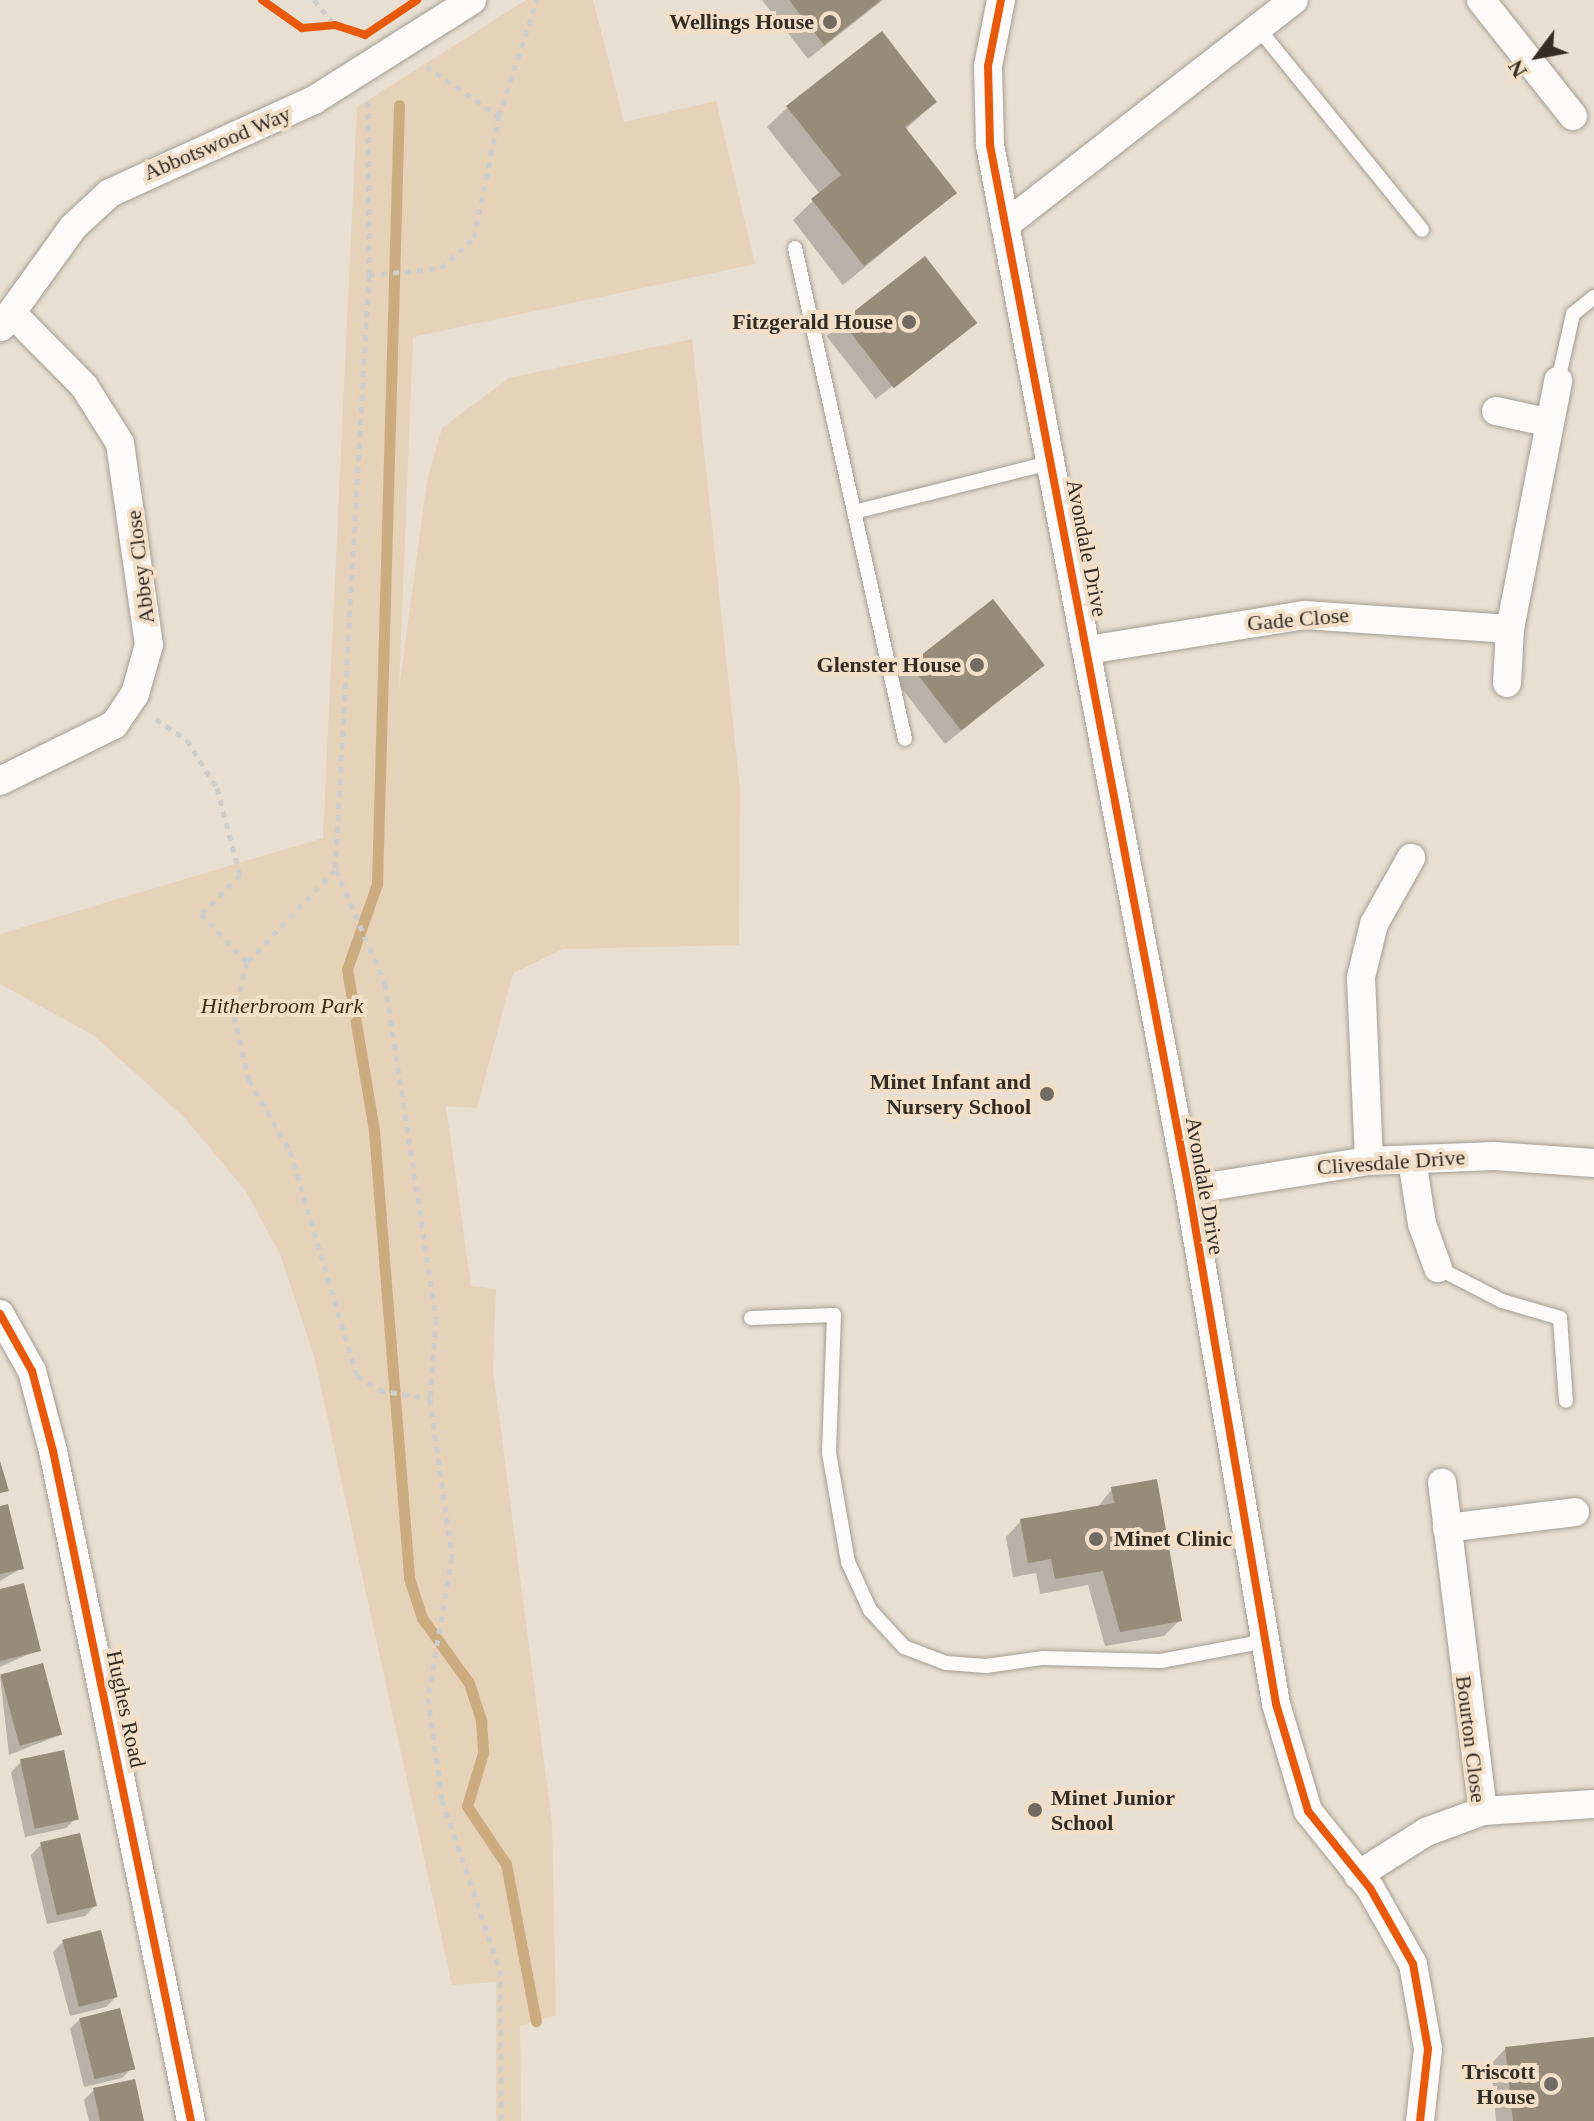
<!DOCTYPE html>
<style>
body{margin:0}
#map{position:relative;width:1594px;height:2121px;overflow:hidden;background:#e8ded1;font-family:Georgia,serif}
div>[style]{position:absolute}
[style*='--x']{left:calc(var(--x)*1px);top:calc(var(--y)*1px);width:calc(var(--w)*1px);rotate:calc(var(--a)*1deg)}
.green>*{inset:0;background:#e6d2b8}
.shadow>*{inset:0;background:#0003;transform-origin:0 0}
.stream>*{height:11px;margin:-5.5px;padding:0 5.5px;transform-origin:5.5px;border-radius:5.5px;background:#cbac81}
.building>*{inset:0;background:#978c7a;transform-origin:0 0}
.path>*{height:5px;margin-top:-2.5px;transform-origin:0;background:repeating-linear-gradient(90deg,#d0ceca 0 6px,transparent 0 12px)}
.roads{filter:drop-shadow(0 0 2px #a59d93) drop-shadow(0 0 2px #a59d93)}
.service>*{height:14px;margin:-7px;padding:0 7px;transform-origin:7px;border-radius:7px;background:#fcfaf8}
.minor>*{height:28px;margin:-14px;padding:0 14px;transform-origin:14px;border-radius:14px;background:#fcfaf8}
.cycleway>*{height:8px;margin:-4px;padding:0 4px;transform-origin:4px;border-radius:4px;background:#e8590c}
.dots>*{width:22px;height:22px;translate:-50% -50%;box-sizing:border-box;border:4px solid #f1dfc8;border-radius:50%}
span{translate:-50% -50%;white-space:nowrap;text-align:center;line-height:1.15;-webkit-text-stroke:8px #f1dfc8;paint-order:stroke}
.poi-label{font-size:22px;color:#342d24;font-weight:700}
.right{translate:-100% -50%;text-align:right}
.left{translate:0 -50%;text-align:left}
.street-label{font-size:22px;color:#342d24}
.park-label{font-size:22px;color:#3d2b12;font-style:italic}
.north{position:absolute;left:1498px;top:16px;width:80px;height:80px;-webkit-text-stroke:6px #f1dfc8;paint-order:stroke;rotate:238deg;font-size:22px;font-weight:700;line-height:32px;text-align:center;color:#342d24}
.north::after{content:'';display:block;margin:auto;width:28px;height:36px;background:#342d24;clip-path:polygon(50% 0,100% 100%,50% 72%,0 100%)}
</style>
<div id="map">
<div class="green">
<div style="clip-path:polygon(526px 0,593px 0,624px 122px,716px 101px,755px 264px,413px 337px,399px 689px,427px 481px,442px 428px,509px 378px,692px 339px,740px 789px,739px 945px,563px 949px,513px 973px,477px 1108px,446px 1106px,471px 1286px,496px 1289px,493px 1370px,552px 1823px,556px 2015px,520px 2026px,521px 2121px,496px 2121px,496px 1982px,452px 1985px,314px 1356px,280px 1254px,245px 1190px,185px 1118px,93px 1035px,0 984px,0 934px,323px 838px,357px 107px)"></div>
</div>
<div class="shadow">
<div style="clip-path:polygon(762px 0,883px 0,808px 59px)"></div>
<div style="clip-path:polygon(935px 102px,905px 130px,955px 193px,843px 285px,793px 220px,820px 194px,767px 127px,788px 107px)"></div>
<div style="left:925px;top:259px;width:80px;height:125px;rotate:52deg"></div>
<div style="clip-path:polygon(1043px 665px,945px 744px,896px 681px,911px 666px)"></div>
<div style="clip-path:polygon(1112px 1489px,1180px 1620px,1164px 1636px,1105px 1646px,1088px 1585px,1040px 1594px,1036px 1573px,1013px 1577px,1006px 1537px,1021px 1521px,1097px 1508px)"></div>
<div style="clip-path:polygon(0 1508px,22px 1568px,0 1581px)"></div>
<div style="clip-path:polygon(0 1591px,38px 1650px,0 1667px)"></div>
<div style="clip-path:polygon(41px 1665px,60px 1735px,9px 1755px,0 1676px)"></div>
<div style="clip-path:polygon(21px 1762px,76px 1818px,66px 1828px,25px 1837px,11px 1772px)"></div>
<div style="clip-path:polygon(41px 1845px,95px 1906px,85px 1916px,47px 1924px,31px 1855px)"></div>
<div style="clip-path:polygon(63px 1942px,116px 1997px,106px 2007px,70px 2016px,53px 1952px)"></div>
<div style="clip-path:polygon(80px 2019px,132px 2068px,122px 2078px,84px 2087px,70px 2029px)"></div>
<div style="clip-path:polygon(1594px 2039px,1594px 2121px,1496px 2121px,1491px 2064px,1506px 2048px)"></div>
<div style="clip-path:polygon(94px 2090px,142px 2121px,89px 2121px,84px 2100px)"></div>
</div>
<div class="stream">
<div style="--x:399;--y:105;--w:779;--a:91.62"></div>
<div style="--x:377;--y:884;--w:90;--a:109.4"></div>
<div style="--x:347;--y:969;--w:164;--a:80.5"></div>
<div style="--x:374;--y:1131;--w:448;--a:85.5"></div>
<div style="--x:409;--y:1578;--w:42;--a:72"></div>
<div style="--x:422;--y:1618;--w:80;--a:54.1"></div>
<div style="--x:469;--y:1683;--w:40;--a:72"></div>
<div style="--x:481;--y:1721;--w:32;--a:86"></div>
<div style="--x:483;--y:1753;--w:55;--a:106.8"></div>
<div style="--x:467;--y:1806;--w:70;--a:56.1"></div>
<div style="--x:506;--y:1864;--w:160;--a:79.2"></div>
</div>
<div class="building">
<div style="clip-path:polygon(789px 0,881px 0,824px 45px)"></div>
<div style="clip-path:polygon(882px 31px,937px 102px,905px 127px,957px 193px,864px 266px,811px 199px,841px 175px,786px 106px)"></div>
<div style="left:925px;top:256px;width:85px;height:106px;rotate:52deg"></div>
<div style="left:993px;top:599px;width:84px;height:106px;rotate:52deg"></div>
<div style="clip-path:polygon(0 1461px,9px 1491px,0 1493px)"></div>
<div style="clip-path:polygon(1157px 1479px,1182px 1621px,1120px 1632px,1103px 1571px,1055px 1579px,1051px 1559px,1028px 1563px,1020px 1519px,1114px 1503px,1111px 1487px)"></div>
<div style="clip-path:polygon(8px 1504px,24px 1569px,0 1574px,0 1506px)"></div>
<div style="clip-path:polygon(24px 1583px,41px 1651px,0 1661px,0 1589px)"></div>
<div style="left:43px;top:1663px;width:74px;height:44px;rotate:75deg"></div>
<div style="left:64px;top:1750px;width:71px;height:45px;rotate:78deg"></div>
<div style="left:80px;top:1833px;width:75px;height:41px;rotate:77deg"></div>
<div style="left:101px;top:1930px;width:69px;height:40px;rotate:76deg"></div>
<div style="left:120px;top:2008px;width:63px;height:42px;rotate:76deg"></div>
<div style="clip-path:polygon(1594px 2037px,1594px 2121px,1513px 2121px,1505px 2047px)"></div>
<div style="clip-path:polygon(135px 2079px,144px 2121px,100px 2121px,93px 2088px)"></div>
</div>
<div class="path">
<div style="--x:314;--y:0;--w:33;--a:50"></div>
<div style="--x:426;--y:66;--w:88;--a:34.4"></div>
<div style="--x:368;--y:101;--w:174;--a:89.7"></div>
<div style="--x:369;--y:275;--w:596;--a:93.27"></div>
<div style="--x:335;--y:870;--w:127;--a:133.7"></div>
<div style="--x:247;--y:962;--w:56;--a:103.5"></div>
<div style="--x:234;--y:1016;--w:66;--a:76.8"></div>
<div style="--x:249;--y:1080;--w:82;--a:60"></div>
<div style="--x:290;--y:1151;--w:235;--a:73.4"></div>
<div style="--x:357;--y:1376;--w:26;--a:32"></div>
<div style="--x:379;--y:1390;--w:52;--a:10"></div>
<div style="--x:430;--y:1399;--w:160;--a:82.1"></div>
<div style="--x:452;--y:1557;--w:143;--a:99.7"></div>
<div style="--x:428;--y:1698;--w:103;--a:82.2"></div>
<div style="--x:442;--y:1800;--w:180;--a:71.2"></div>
<div style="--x:500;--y:1970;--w:151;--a:89.6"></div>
<div style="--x:369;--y:275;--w:72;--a:-5.6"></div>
<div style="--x:441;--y:268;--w:45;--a:-42.3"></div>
<div style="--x:474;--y:238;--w:125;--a:-78.4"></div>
<div style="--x:499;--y:116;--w:122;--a:-71.9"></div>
<div style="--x:156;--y:719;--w:37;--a:34"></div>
<div style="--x:187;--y:740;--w:57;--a:58"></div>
<div style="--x:217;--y:788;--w:90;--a:75.2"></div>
<div style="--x:240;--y:875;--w:55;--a:135"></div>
<div style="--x:201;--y:914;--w:66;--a:46.2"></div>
<div style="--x:336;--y:870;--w:124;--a:66.7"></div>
<div style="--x:385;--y:984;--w:339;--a:81.3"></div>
<div style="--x:436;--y:1319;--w:80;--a:94.3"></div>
</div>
<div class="roads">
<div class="service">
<div style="--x:1258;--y:28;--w:260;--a:50.9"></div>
<div style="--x:795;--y:248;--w:503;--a:77.37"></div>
<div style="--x:1558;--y:381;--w:69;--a:-77.4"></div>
<div style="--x:1573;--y:314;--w:27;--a:-39"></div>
<div style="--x:854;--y:512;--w:205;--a:-14.1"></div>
<div style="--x:1438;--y:1268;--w:72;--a:27.3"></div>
<div style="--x:1502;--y:1301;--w:60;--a:16.3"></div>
<div style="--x:1560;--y:1318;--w:83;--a:85.9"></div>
<div style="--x:751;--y:1318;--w:83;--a:-2.1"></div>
<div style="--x:834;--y:1315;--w:138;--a:92.1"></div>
<div style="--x:829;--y:1453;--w:111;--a:80.1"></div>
<div style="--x:848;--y:1562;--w:53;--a:65.4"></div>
<div style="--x:870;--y:1610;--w:50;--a:47.4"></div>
<div style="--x:904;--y:1647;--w:45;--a:20.9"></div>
<div style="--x:946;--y:1663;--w:40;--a:4.3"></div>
<div style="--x:986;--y:1666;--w:58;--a:-8"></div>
<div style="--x:1043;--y:1658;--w:118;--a:1.5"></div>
<div style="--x:1161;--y:1661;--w:107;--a:-10.8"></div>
</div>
<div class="minor">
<div style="--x:1001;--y:0;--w:67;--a:101.1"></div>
<div style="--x:988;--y:66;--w:79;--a:88.5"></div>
<div style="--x:990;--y:145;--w:1064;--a:79.22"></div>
<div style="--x:1189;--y:1190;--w:521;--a:80.39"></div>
<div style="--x:1276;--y:1704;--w:112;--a:73.3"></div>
<div style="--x:1308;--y:1811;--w:99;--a:51.2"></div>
<div style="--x:1370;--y:1888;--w:87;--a:60.5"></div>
<div style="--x:1413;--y:1964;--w:86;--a:80"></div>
<div style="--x:1428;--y:2049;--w:72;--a:96.3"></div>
<div style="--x:1481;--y:0;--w:148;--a:51.6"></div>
<div style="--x:1005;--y:225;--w:366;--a:-37.9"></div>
<div style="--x:1;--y:327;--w:123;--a:-54.2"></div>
<div style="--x:73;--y:227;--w:50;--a:-42.6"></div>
<div style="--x:110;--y:193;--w:224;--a:-24.5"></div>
<div style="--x:314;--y:100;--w:187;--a:-32.3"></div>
<div style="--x:1496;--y:411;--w:51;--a:12.4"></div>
<div style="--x:1088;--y:650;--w:220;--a:-9.2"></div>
<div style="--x:1305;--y:615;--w:205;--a:3.9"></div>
<div style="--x:1507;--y:683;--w:54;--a:-86.8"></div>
<div style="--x:1510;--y:629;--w:253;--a:-79"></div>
<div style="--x:0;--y:781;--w:127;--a:-26.2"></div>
<div style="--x:114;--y:725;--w:37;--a:-56"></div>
<div style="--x:135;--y:694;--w:51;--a:-74.1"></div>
<div style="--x:149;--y:645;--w:204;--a:-98.2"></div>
<div style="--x:120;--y:443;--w:67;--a:-122.3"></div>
<div style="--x:84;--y:386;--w:101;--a:-134.6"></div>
<div style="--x:1412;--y:1160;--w:65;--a:81.1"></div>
<div style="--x:1422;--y:1224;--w:47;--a:70"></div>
<div style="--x:1369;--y:1161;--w:184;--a:-92.5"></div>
<div style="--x:1361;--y:977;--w:55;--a:-76.2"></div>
<div style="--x:1374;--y:924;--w:76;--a:-60.7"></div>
<div style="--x:1189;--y:1190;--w:182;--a:-9.2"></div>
<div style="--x:1369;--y:1161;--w:125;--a:-2.3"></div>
<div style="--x:1494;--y:1156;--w:100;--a:4"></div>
<div style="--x:0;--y:1314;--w:65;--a:60.7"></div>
<div style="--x:32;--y:1371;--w:83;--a:75.3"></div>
<div style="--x:53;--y:1451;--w:684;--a:78.36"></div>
<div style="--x:1447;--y:1528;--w:129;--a:-7.1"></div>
<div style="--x:1483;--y:1811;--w:111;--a:-3.6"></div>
<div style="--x:1358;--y:1875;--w:80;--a:-32.3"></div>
<div style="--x:1426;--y:1832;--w:61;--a:-20.2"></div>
<div style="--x:1483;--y:1811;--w:331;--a:-97.1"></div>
</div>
</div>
<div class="cycleway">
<div style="--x:262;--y:0;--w:49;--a:35"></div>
<div style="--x:302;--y:28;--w:33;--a:-5"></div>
<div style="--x:335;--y:25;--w:32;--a:18"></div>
<div style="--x:365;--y:35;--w:63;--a:-33.9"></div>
<div style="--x:1001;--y:0;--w:67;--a:101.1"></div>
<div style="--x:988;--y:66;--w:79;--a:88.5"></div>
<div style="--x:990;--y:145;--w:1064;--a:79.22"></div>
<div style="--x:1189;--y:1190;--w:521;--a:80.39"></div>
<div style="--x:1276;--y:1704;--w:112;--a:73.3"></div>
<div style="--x:1308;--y:1811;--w:99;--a:51.2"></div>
<div style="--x:1370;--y:1888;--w:87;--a:60.5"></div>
<div style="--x:1413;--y:1964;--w:86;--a:80"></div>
<div style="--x:1428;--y:2049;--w:72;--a:96.3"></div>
<div style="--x:0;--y:1314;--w:65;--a:60.7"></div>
<div style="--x:32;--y:1371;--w:83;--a:75.3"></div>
<div style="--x:53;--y:1451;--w:684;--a:78.36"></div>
</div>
<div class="dots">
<div style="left:830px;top:22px;background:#736b61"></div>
<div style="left:909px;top:322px;background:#736b61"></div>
<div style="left:977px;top:665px;background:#736b61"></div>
<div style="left:1047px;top:1094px;background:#736b61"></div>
<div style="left:1096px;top:1539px;background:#736b61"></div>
<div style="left:1035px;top:1810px;background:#736b61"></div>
<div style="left:1551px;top:2084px;background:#736b61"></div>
</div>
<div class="poi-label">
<span class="right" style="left:814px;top:22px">Wellings House</span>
<span class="right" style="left:893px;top:322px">Fitzgerald House</span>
<span class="right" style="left:961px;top:665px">Glenster House</span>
<span class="right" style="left:1031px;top:1094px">Minet Infant and<br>Nursery School</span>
<span class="left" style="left:1114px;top:1539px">Minet Clinic</span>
<span class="left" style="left:1051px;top:1810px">Minet Junior<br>School</span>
<span class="right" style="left:1535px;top:2084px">Triscott<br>House</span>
</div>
<div class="street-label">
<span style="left:217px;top:143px;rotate:-23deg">Abbotswood Way</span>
<span style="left:1087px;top:548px;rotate:79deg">Avondale Drive</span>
<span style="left:140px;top:567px;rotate:-97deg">Abbey Close</span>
<span style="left:1298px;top:619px;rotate:-5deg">Gade Close</span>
<span style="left:1391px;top:1162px;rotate:-4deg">Clivesdale Drive</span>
<span style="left:1205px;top:1186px;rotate:80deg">Avondale Drive</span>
<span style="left:126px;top:1709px;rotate:78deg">Hughes Road</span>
<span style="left:1471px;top:1739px;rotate:83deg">Bourton Close</span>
</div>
<div class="park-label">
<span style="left:282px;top:1006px">Hitherbroom Park</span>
</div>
<div class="north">N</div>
</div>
